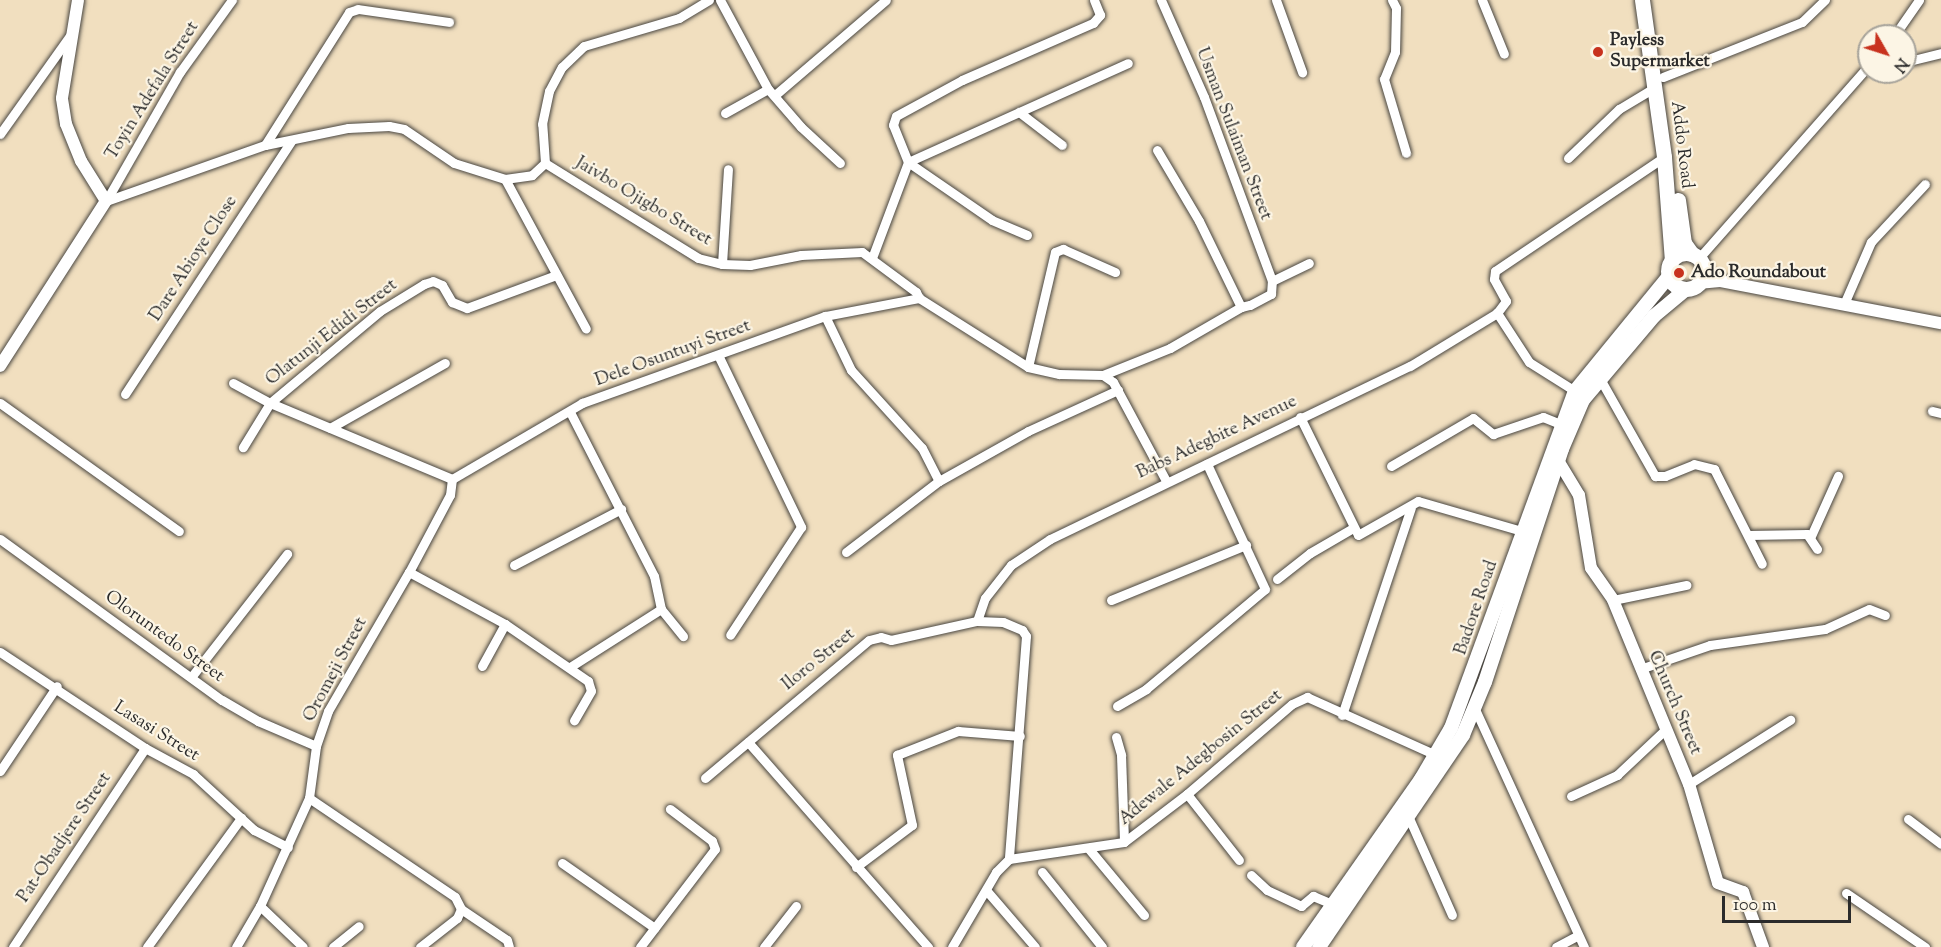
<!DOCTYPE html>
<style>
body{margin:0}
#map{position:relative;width:1941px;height:947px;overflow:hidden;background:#f1dfbf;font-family:"Sorts Mill Goudy",serif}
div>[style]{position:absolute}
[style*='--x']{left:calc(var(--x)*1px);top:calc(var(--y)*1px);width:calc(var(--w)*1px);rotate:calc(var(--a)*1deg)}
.roads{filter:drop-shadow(0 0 2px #494641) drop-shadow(0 0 2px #494641)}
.minor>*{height:9px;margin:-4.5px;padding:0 4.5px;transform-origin:4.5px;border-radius:4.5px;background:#fff}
.tertiary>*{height:12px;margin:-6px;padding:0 6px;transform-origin:6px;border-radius:6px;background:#fff}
.secondary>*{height:14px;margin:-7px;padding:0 7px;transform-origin:7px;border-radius:7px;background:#fff}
.primary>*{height:15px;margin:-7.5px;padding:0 7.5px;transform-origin:7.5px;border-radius:7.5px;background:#fff}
.primary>.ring{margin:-7.5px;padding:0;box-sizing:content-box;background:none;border:15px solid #fff;border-radius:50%}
.dots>*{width:16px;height:16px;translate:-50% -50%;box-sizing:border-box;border:3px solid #fcf5e5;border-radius:50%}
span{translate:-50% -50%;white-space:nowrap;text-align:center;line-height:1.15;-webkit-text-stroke:4.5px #fcf5e5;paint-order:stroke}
.poi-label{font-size:18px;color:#2b2b2b;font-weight:700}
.left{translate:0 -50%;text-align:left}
.street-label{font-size:18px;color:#2b2b2b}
.north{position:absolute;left:1857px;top:24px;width:60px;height:60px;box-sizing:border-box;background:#fcf5e5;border:2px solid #a8a49b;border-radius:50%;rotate:129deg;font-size:16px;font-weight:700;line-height:24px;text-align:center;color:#2b2b2b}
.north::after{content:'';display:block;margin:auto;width:21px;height:27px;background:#c8321e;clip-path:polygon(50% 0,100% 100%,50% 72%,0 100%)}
.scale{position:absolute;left:1722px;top:896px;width:129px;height:27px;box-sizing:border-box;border:3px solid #2b2b2b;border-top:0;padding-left:8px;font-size:18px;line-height:21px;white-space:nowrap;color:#2b2b2b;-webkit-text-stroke:4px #fcf5e5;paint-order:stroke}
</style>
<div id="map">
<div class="roads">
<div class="minor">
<div style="--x:720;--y:0;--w:101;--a:61.7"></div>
<div style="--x:768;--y:89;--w:50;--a:49"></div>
<div style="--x:801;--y:127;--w:53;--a:42.7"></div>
<div style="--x:1161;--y:0;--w:106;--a:66.1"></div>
<div style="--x:1204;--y:97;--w:196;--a:69.7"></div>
<div style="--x:1276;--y:0;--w:77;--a:70.1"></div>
<div style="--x:1392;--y:0;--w:9;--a:63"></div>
<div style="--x:1396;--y:8;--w:44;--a:91.3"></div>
<div style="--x:1395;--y:52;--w:29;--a:112"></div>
<div style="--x:1384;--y:79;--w:77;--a:73.4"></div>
<div style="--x:1482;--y:0;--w:58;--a:67.8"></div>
<div style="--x:1894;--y:36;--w:44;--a:-55.2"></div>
<div style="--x:1905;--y:62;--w:37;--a:-14"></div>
<div style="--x:1663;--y:77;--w:149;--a:-21.6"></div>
<div style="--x:1802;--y:22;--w:32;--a:-44"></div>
<div style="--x:775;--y:95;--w:146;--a:-40.6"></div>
<div style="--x:1019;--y:112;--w:54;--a:37.5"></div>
<div style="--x:725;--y:113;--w:49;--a:-29.2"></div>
<div style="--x:0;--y:134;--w:123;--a:-54.6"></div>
<div style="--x:265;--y:145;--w:157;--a:-57.7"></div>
<div style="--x:349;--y:12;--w:9;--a:-18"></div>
<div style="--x:358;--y:9;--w:92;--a:8.1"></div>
<div style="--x:1157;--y:150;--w:82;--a:59.4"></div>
<div style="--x:1199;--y:221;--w:96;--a:64"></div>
<div style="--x:1568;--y:158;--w:71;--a:-43.9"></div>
<div style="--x:1619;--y:109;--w:41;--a:-31"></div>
<div style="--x:545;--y:163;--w:180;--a:31.8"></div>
<div style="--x:698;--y:258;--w:25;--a:14"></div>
<div style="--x:722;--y:264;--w:28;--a:2"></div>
<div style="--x:750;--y:265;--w:52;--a:-11.1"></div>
<div style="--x:801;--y:255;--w:61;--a:-2.8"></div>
<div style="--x:862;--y:252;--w:67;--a:36.5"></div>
<div style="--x:916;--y:292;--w:7;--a:63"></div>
<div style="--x:919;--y:298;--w:129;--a:32.3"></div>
<div style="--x:1028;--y:367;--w:32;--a:13"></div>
<div style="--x:1059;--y:374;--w:44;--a:1.3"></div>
<div style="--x:1103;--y:375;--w:12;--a:35"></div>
<div style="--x:1113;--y:382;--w:112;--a:61.8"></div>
<div style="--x:545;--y:163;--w:39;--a:-94"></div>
<div style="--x:542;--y:124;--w:34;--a:-78"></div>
<div style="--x:549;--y:91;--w:27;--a:-62"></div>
<div style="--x:562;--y:67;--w:30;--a:-44"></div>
<div style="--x:584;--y:46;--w:99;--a:-16.4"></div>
<div style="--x:679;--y:18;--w:35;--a:-31"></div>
<div style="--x:505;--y:179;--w:170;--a:61.6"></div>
<div style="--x:106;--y:201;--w:169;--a:-19.4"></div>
<div style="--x:265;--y:145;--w:85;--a:-11.6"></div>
<div style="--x:348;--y:128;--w:41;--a:-2.8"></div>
<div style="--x:389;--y:126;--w:15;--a:11"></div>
<div style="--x:404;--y:129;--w:60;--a:34.2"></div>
<div style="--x:454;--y:163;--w:53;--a:17.4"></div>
<div style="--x:505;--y:179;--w:27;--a:-8"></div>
<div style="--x:532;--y:175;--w:18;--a:-43"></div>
<div style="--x:106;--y:201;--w:149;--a:-60.2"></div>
<div style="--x:180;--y:72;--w:89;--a:-54.2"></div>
<div style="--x:1027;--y:235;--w:38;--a:-157"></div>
<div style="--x:992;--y:220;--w:102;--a:-145.4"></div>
<div style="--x:908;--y:162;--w:40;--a:-112"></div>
<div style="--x:893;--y:125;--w:9;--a:-72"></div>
<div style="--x:896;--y:116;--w:75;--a:-28.6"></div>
<div style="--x:962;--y:80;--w:143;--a:-23.5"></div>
<div style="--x:1093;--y:23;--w:11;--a:-49"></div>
<div style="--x:1100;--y:15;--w:16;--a:-112"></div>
<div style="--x:872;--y:258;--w:103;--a:-69.4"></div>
<div style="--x:908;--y:162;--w:241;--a:-24.2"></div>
<div style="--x:1699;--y:258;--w:257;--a:-48.6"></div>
<div style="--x:722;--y:264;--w:95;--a:-86.4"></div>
<div style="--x:1844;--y:304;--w:68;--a:-66.5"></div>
<div style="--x:1871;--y:242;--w:79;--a:-47"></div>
<div style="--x:825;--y:316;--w:60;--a:64.3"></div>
<div style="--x:851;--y:370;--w:105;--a:47.7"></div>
<div style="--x:922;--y:448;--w:37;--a:63"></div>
<div style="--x:719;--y:357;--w:189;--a:64.2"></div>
<div style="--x:801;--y:527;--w:129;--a:123.3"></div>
<div style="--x:1028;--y:367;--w:118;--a:-76.8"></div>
<div style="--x:1055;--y:252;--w:9;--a:-21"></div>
<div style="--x:1063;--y:249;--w:57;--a:23.9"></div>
<div style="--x:1103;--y:375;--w:72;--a:-21.9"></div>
<div style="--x:1170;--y:348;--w:82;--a:-30"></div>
<div style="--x:1241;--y:307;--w:9;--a:-13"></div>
<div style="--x:1250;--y:305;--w:24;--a:-28"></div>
<div style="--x:1271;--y:294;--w:13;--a:-86"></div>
<div style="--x:1272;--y:281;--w:41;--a:-25.9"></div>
<div style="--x:1599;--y:377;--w:114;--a:60.5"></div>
<div style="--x:1655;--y:476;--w:10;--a:0"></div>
<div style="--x:1665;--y:476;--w:31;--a:-22"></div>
<div style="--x:1694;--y:464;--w:21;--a:14"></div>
<div style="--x:1714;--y:469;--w:106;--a:63.2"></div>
<div style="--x:233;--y:383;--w:42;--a:28.4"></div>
<div style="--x:270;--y:403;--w:52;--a:121.5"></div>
<div style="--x:1575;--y:391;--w:54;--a:-147.8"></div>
<div style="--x:1529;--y:362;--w:59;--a:-123.1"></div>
<div style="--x:1497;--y:313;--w:15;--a:-53"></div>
<div style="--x:1506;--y:301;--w:25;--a:-119"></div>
<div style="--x:1494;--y:279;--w:8;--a:-83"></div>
<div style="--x:1495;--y:271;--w:204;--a:-34"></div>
<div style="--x:125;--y:394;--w:303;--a:-56.7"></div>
<div style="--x:0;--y:403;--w:220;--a:35.6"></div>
<div style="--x:1932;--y:411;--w:9;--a:13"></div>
<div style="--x:570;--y:412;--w:184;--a:62.9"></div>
<div style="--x:654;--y:576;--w:34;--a:78"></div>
<div style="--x:661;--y:609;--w:35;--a:51"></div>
<div style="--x:1300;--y:417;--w:131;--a:63.8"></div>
<div style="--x:1358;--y:535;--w:69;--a:-29.5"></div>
<div style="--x:1418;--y:501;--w:108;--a:16.1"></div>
<div style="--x:330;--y:428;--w:132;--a:-29.5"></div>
<div style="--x:1391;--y:466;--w:95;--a:-30.3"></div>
<div style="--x:1473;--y:418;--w:26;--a:39"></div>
<div style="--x:1493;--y:434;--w:53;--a:-18.8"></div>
<div style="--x:1543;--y:417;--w:18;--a:22"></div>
<div style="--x:452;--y:479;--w:197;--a:-157.3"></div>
<div style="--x:270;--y:403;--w:143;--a:-39.9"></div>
<div style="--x:380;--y:311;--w:52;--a:-31.5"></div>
<div style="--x:424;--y:284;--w:9;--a:-18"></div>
<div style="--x:433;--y:281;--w:10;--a:24"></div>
<div style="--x:442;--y:285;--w:20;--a:60"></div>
<div style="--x:452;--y:302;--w:16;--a:22"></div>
<div style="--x:467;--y:308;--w:95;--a:-20.3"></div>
<div style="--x:452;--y:479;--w:151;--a:-30.3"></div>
<div style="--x:582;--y:403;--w:258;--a:-19.7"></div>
<div style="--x:825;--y:316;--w:96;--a:-10.8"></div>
<div style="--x:1749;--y:535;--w:58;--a:-1"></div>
<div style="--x:1807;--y:534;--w:18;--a:56"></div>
<div style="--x:1811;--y:536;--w:66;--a:-65.8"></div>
<div style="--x:0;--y:539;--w:274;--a:36"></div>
<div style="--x:222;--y:700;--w:42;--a:30.3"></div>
<div style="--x:258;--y:721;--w:63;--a:23.3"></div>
<div style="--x:846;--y:552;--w:117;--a:-37.4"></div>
<div style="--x:939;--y:481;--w:102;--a:-29.3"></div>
<div style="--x:1028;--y:431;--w:99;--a:-24.5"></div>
<div style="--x:514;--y:565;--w:121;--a:-27.6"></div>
<div style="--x:409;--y:572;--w:109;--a:28.4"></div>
<div style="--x:505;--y:624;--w:101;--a:34.5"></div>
<div style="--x:588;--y:681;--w:10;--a:73"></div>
<div style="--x:591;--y:691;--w:34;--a:120"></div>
<div style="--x:1277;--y:579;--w:42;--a:-38.2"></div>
<div style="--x:1310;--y:553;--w:50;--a:-30.2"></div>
<div style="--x:1111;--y:600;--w:146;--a:-22.2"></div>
<div style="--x:1613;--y:600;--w:75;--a:-11.6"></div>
<div style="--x:977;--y:621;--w:24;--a:-71"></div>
<div style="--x:985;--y:598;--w:42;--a:-51.8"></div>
<div style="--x:1011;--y:565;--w:47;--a:-33.7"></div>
<div style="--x:1050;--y:539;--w:399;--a:-25.7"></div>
<div style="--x:1410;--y:366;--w:102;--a:-31.3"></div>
<div style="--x:0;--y:652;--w:174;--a:33.5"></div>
<div style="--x:145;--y:748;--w:55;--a:28.4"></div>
<div style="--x:193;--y:774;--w:83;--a:42.6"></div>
<div style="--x:254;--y:830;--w:38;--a:27"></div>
<div style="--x:482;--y:666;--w:48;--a:-61.3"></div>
<div style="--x:570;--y:667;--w:108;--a:-32.5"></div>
<div style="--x:1640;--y:669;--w:74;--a:-18.9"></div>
<div style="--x:1710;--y:645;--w:116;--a:-7.9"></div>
<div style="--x:1825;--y:629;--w:48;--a:-24.4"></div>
<div style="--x:1869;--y:609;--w:17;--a:21"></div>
<div style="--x:192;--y:676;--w:155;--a:-52.1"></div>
<div style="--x:1117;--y:706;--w:34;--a:-30"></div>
<div style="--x:1146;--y:689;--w:155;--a:-40"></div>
<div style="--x:1265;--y:589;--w:138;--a:-114.9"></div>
<div style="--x:1475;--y:709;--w:262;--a:65.4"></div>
<div style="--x:1342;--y:715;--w:218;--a:-71.6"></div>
<div style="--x:1116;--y:737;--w:19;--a:74"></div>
<div style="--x:1121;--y:755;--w:87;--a:88"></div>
<div style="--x:748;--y:742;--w:273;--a:48.7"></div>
<div style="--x:0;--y:771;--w:102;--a:-56.2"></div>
<div style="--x:705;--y:778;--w:214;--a:-40.1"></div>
<div style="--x:869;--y:640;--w:12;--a:-14"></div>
<div style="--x:881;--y:637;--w:10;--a:17"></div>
<div style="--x:891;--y:640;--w:88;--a:-12.5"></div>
<div style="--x:977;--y:621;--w:26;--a:2"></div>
<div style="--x:1003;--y:622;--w:21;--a:23"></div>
<div style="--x:1022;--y:630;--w:7;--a:56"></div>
<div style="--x:1026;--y:636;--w:224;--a:94.4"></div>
<div style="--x:1689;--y:784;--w:120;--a:-32.4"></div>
<div style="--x:1187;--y:794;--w:84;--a:51.8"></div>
<div style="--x:1571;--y:796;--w:51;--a:-24.5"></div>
<div style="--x:1617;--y:775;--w:66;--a:-43.2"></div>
<div style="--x:309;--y:798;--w:176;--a:34.1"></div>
<div style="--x:455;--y:897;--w:13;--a:63"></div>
<div style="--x:461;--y:909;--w:55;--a:34"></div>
<div style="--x:507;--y:940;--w:7;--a:74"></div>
<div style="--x:1409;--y:818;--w:106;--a:66.1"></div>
<div style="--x:1908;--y:819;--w:41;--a:37.1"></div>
<div style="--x:1089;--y:849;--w:86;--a:50.2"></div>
<div style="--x:562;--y:863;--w:113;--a:35"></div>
<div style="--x:856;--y:867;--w:70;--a:-36.9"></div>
<div style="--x:912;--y:825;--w:72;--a:-102.1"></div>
<div style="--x:897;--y:755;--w:66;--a:-21.5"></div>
<div style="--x:958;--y:731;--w:62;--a:4.6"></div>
<div style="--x:1042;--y:872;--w:96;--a:51.3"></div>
<div style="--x:1251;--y:875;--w:22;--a:43"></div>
<div style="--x:1267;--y:890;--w:38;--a:25"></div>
<div style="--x:1301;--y:906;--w:16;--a:-40"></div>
<div style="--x:1313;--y:896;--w:21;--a:23"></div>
<div style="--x:986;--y:890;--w:75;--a:49.3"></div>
<div style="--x:1846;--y:893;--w:96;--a:34.4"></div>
<div style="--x:260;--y:906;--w:59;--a:43.6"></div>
<div style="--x:13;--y:947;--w:239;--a:-56.4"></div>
<div style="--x:147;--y:947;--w:160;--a:-53.9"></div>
<div style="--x:236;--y:947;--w:48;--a:-59.7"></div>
<div style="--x:260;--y:906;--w:119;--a:-65.6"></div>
<div style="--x:309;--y:798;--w:52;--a:-82.3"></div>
<div style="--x:316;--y:746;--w:37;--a:-71"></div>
<div style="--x:328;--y:711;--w:161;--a:-59.8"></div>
<div style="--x:409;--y:572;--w:87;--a:-62"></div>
<div style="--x:450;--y:495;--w:16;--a:-83"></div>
<div style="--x:333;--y:947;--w:33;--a:-39"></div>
<div style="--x:420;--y:947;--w:47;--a:-38.1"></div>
<div style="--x:457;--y:918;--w:10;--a:-66"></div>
<div style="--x:640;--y:947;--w:123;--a:-52.6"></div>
<div style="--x:715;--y:849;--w:9;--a:-111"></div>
<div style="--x:712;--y:841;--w:53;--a:-142.7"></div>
<div style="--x:764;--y:947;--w:52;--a:-52"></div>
<div style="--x:952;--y:947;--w:87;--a:-59.6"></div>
<div style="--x:996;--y:872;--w:18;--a:-45"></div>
<div style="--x:1009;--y:859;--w:116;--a:-8.4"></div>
<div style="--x:1124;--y:842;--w:79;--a:-37.3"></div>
<div style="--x:1187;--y:794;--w:138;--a:-40.6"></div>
<div style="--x:1292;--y:704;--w:17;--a:-25"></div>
<div style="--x:1307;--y:697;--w:141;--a:24.2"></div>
<div style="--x:1556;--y:947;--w:24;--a:-28"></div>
</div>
<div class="tertiary">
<div style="--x:1703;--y:270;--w:20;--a:33"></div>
<div style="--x:1698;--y:283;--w:22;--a:-5"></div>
<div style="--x:1720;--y:281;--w:225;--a:10.8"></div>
<div style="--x:0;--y:366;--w:196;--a:-57.3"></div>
<div style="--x:106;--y:201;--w:47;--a:-122"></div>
<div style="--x:81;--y:161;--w:40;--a:-112"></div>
<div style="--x:66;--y:124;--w:26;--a:-99"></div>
<div style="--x:62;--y:98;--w:99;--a:-80.7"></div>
<div style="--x:1559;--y:462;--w:39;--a:59"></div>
<div style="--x:1579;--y:495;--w:74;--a:80.7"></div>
<div style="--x:1591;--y:568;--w:39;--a:55"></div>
<div style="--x:1613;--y:600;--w:199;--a:67.6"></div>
<div style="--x:1689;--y:784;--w:103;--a:73.7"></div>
<div style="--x:1718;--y:883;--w:27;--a:20"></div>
<div style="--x:1743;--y:892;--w:59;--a:70"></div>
</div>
<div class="secondary">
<div style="--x:1303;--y:947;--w:205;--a:-54.9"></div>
<div style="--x:1421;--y:779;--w:59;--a:-59.5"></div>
<div style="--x:1451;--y:728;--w:359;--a:-69.8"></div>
<div style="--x:1575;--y:391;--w:149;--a:-50.7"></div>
<div style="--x:1319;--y:947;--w:256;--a:-55.8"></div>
<div style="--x:1463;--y:735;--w:57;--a:-67.5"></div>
<div style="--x:1485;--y:682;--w:245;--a:-71.7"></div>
<div style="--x:1562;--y:449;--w:53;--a:-66.8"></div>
<div style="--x:1583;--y:400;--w:110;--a:-49.8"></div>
<div style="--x:1654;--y:316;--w:40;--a:-40"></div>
</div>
<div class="primary">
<div style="--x:1642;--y:0;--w:159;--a:82"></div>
<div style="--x:1664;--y:157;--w:103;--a:85.6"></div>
<div style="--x:1678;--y:200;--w:43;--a:82.1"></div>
<div style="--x:1684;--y:243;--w:14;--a:54"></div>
<div class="ring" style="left:1668px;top:253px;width:21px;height:21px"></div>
</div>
</div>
<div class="dots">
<div style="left:1598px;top:52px;background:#c8321e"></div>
<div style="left:1679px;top:273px;background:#c8321e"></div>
</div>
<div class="poi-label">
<span class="left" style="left:1610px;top:52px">Payless<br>Supermarket</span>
<span class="left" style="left:1691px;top:273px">Ado Roundabout</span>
</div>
<div class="street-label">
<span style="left:153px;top:91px;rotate:-58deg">Toyin Adefala Street</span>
<span style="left:1233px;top:134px;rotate:69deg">Usman Sulaiman Street</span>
<span style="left:1681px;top:145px;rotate:83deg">Addo Road</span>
<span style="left:643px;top:202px;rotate:31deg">Jaivbo Ojigbo Street</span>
<span style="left:194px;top:259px;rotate:-57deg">Dare Abioye Close</span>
<span style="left:332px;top:333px;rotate:-38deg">Olatunji Edidi Street</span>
<span style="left:673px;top:354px;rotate:-20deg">Dele Osuntuyi Street</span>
<span style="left:1217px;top:438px;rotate:-25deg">Babs Adegbite Avenue</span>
<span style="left:1477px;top:608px;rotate:-71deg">Badore Road</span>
<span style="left:164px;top:637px;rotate:36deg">Oloruntedo Street</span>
<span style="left:819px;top:660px;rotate:-39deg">Iloro Street</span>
<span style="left:336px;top:670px;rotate:-62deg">Oromeji Street</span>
<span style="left:1674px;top:703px;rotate:67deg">Church Street</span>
<span style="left:156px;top:732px;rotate:32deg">Lasasi Street</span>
<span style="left:1201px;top:758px;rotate:-39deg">Adewale Adegbosin Street</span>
<span style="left:65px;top:838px;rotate:-56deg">Pat-Obadjere Street</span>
</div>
<div class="north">N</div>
<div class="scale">100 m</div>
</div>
